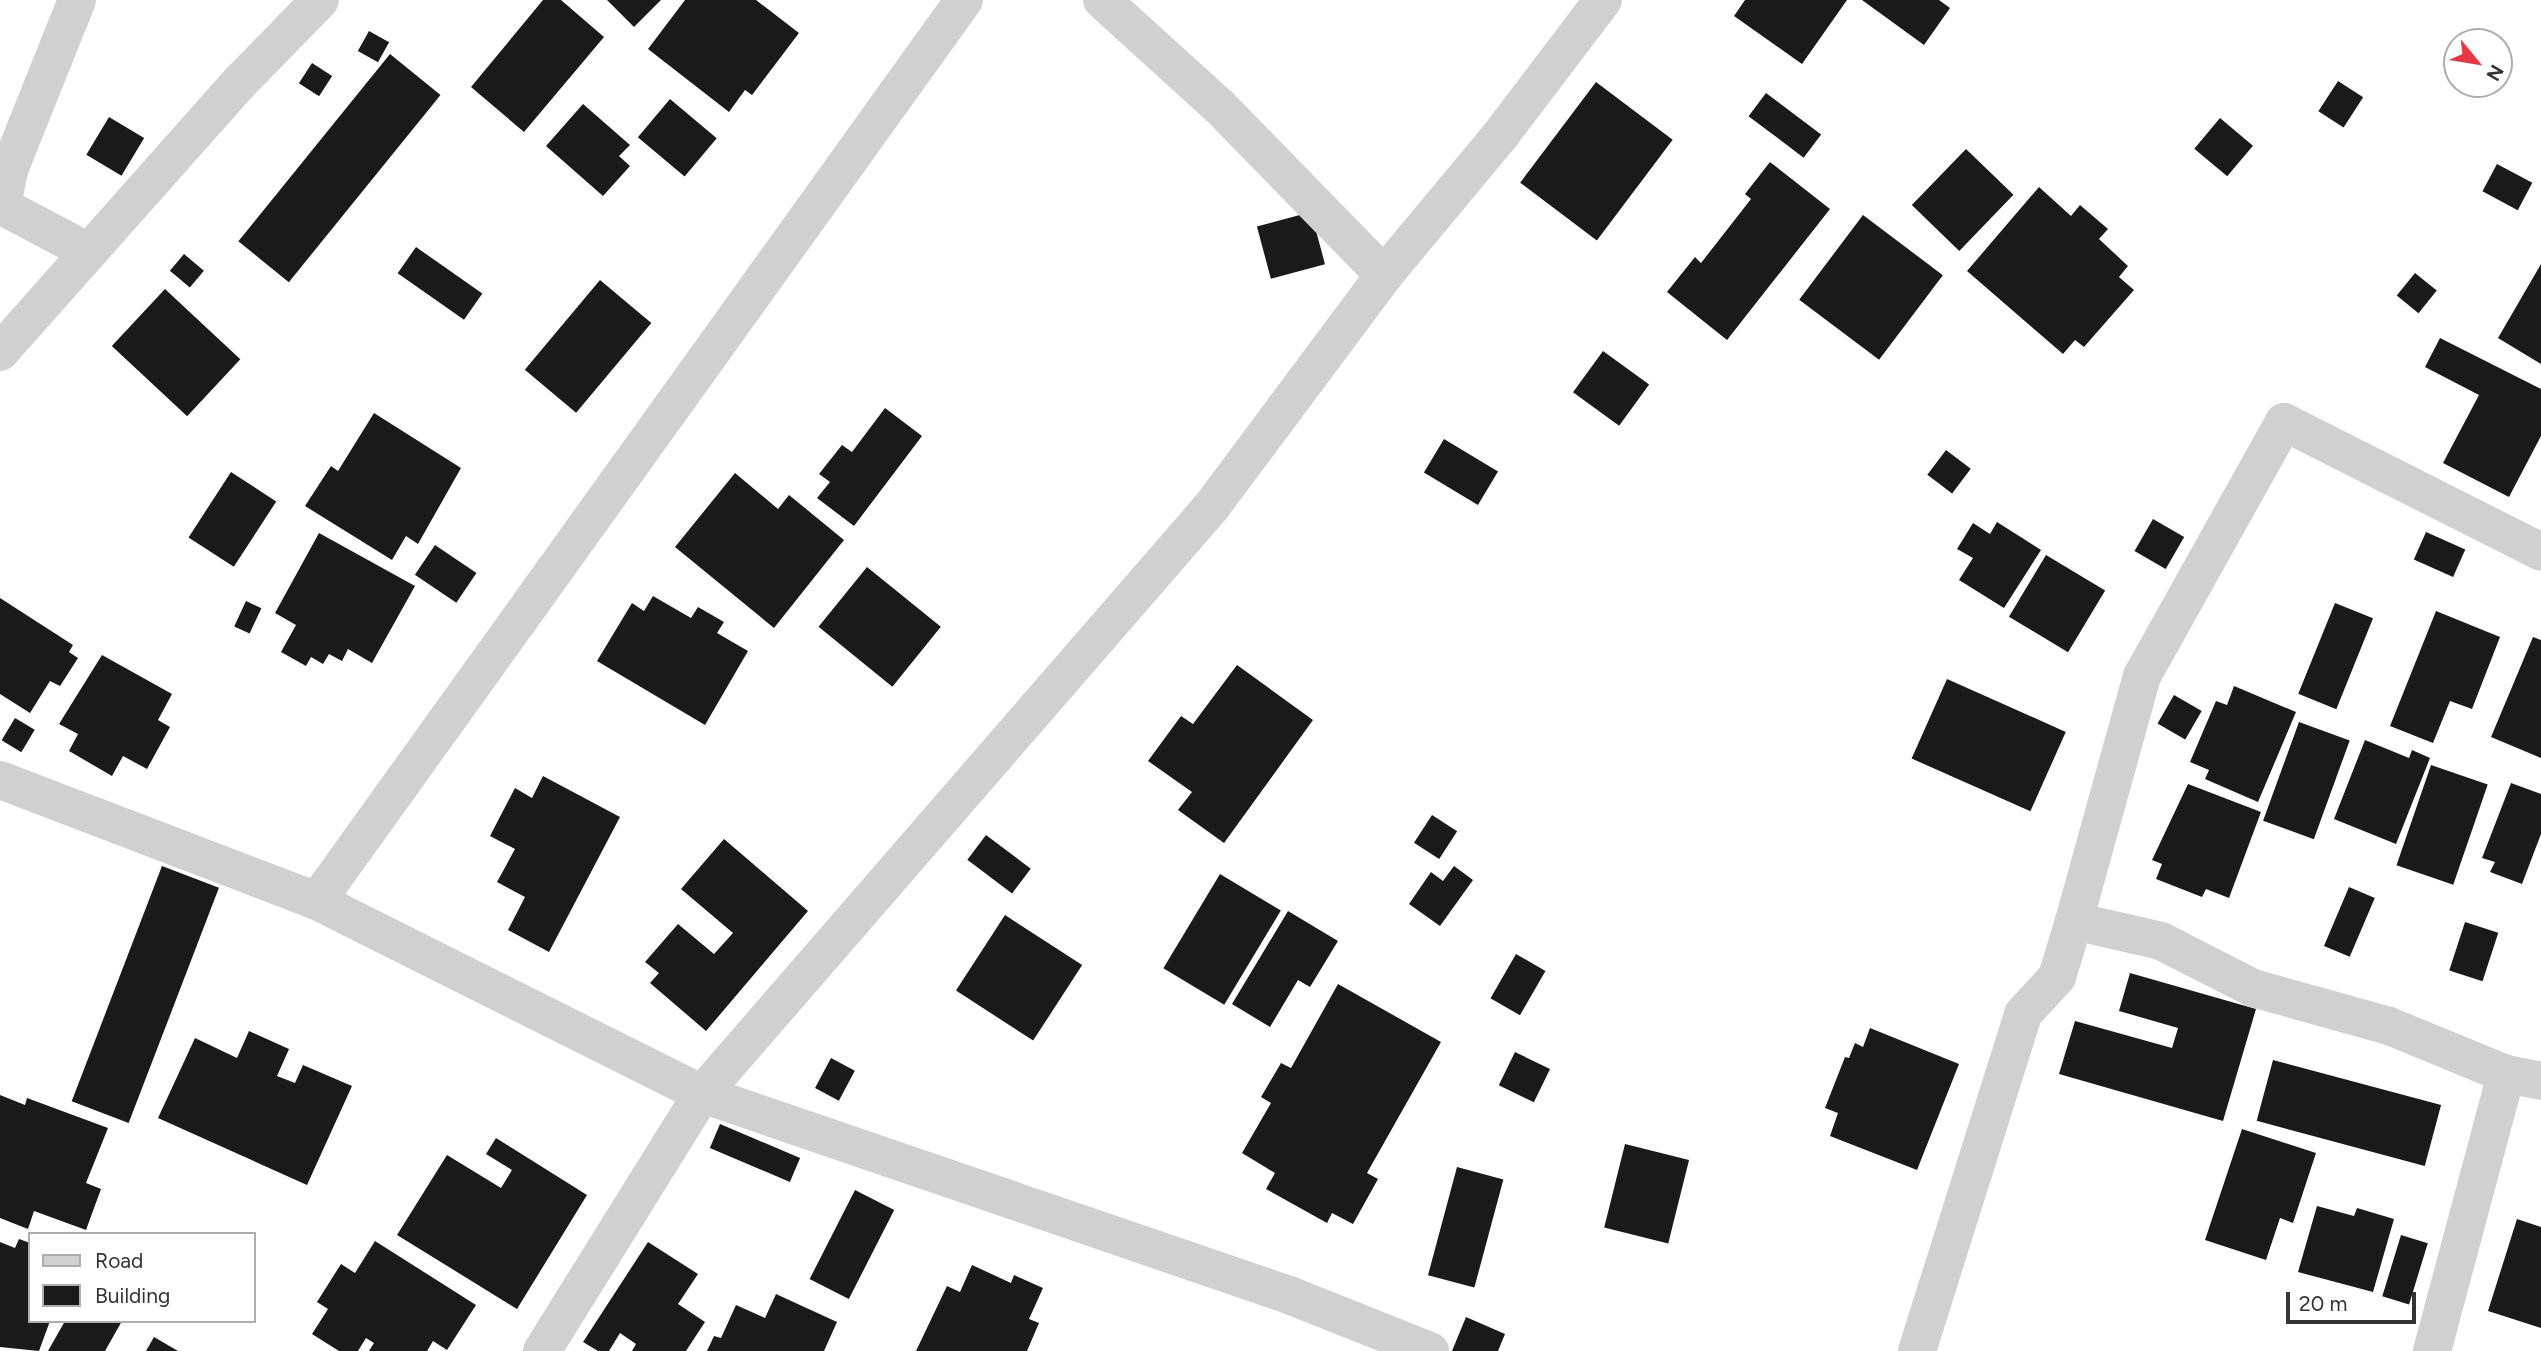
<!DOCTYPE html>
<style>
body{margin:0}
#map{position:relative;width:2541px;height:1351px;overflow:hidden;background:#fff;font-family:Figtree,sans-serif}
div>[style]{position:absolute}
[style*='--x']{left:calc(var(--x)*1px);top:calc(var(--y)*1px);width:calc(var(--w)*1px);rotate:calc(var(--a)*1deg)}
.building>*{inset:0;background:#1a1a1a;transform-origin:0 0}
.minor>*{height:38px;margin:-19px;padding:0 19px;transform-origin:19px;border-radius:19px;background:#d0d0d0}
span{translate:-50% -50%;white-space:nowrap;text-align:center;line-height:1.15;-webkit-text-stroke:7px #fff;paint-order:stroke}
.legend{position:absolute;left:28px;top:1232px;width:228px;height:91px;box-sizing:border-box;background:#fff;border:2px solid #adadad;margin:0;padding:9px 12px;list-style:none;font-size:21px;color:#333}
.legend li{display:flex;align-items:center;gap:14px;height:35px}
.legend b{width:35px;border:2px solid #adadad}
.north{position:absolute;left:2443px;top:28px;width:70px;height:70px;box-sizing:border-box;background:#fff;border:2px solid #adadad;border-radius:50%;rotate:120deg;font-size:19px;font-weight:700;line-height:28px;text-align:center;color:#333}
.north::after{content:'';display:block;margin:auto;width:24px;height:32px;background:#e63946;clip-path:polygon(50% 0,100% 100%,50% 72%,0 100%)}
.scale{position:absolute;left:2286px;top:1292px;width:130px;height:32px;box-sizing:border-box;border:4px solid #333;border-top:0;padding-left:9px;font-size:21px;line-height:24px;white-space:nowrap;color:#333;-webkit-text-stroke:5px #fff;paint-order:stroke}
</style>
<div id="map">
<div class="building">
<div style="clip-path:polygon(543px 0,561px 0,604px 37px,524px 132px,471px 87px)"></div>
<div style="clip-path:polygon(607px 0,661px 0,634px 27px)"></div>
<div style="clip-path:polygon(685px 0,756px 0,799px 33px,752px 95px,745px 90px,729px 112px,648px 49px)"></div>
<div style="clip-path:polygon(1745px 0,1847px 0,1802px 64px,1734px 16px)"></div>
<div style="clip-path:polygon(1862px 0,1939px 0,1950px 8px,1924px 45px)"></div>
<div style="left:369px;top:31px;width:23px;height:23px;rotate:29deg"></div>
<div style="left:390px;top:54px;width:65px;height:241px;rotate:39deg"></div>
<div style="left:312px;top:63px;width:24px;height:24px;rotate:33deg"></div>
<div style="left:2338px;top:81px;width:30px;height:36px;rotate:33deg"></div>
<div style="left:1596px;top:82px;width:96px;height:126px;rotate:37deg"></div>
<div style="left:1766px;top:93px;width:69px;height:29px;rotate:37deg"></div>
<div style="left:670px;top:99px;width:61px;height:50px;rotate:40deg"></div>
<div style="clip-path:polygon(583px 104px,630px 145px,619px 156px,630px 166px,603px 196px,546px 146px)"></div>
<div style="left:109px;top:117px;width:41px;height:44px;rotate:31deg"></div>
<div style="left:2220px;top:118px;width:43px;height:40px;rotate:40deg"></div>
<div style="left:1966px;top:149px;width:66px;height:78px;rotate:44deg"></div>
<div style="clip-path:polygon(1770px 162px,1830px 209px,1727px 340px,1667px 292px,1695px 257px,1701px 263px,1751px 199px,1745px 194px)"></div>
<div style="left:2497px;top:164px;width:40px;height:31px;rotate:28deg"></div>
<div style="clip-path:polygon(2039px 187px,2071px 216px,2080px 205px,2108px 229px,2099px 239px,2128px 266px,2119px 277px,2134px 290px,2084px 347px,2075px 340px,2063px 354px,1967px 271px)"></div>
<div style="left:1311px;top:212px;width:54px;height:56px;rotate:75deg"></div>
<div style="left:1863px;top:215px;width:100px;height:106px;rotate:37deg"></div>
<div style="left:416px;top:247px;width:81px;height:32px;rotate:35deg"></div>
<div style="left:184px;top:254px;width:26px;height:22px;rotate:40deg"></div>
<div style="clip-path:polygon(2541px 264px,2541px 364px,2498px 338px)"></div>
<div style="left:2415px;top:273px;width:28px;height:29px;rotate:39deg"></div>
<div style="left:600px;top:280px;width:67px;height:117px;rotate:40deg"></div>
<div style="left:165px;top:289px;width:103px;height:78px;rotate:43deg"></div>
<div style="clip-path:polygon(2440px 338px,2541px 389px,2541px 436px,2509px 497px,2443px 463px,2479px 395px,2425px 367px)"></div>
<div style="left:1603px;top:351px;width:57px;height:51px;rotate:36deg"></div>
<div style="clip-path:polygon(885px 408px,922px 436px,854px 526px,817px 498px,830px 482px,819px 474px,842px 445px,852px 452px)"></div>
<div style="clip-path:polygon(374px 413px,461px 468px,418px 544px,406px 536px,392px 560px,305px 506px,331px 466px,338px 471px)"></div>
<div style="left:1444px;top:439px;width:63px;height:39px;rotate:31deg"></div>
<div style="left:1946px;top:450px;width:31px;height:31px;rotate:37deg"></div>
<div style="left:231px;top:472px;width:54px;height:78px;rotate:33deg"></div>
<div style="clip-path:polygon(735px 473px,778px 509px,789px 495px,844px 540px,774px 628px,675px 547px)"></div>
<div style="left:2153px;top:519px;width:36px;height:37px;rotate:30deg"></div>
<div style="clip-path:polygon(1997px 522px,2041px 550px,2004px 608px,1959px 580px,1973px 558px,1957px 549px,1973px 523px,1990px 534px)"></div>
<div style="left:2426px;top:532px;width:43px;height:30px;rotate:24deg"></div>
<div style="clip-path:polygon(319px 533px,415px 586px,372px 663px,348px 649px,342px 661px,329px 654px,323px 664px,311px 657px,306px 666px,281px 652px,296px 625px,275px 613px)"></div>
<div style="left:435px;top:545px;width:50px;height:36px;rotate:34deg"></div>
<div style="left:2046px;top:555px;width:69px;height:72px;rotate:31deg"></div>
<div style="left:867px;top:567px;width:95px;height:77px;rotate:39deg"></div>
<div style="clip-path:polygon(653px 596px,691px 618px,698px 607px,724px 622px,717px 633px,748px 651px,705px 725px,597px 661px,632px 603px,644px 611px)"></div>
<div style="clip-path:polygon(0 598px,73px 645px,69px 652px,78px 658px,60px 686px,50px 681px,30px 713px,0 694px)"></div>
<div style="left:246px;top:601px;width:17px;height:28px;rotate:25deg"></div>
<div style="left:2335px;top:603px;width:41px;height:98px;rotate:22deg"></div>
<div style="clip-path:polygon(2436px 611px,2500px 637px,2472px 709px,2450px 701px,2433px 743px,2390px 726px)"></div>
<div style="clip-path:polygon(2533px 637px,2541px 640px,2541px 758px,2491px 737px)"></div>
<div style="clip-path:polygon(102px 655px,172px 694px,158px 720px,170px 727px,147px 769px,123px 756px,112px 776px,69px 751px,78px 734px,59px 724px)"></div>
<div style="clip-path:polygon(1237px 665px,1313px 720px,1224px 843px,1178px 810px,1192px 792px,1148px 761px,1181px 716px,1193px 724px)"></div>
<div style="left:1947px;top:679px;width:130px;height:87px;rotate:24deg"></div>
<div style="clip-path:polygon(2234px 686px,2296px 712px,2258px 802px,2205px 779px,2209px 770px,2190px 762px,2216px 701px,2227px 705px)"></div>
<div style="left:2174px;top:695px;width:32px;height:33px;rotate:30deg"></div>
<div style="left:15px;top:718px;width:23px;height:26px;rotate:31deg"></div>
<div style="left:2299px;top:722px;width:54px;height:105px;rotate:20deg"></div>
<div style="clip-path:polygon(2365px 740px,2409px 758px,2412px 750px,2430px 758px,2396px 844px,2334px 819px)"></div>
<div style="left:2431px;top:765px;width:60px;height:106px;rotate:19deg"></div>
<div style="clip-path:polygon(543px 776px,620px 817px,549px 952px,508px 930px,525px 897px,497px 882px,515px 849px,490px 836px,515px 788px,532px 798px)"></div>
<div style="clip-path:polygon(2511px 783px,2541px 794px,2541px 834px,2522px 884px,2490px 872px,2495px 862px,2482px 858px)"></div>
<div style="clip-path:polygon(2188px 784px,2261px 812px,2229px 898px,2206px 889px,2202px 897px,2156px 879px,2162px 864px,2152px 860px)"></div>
<div style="left:1432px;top:815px;width:30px;height:33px;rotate:33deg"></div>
<div style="left:986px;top:835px;width:56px;height:31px;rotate:37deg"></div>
<div style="clip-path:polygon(724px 839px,808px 911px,706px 1031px,650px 983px,659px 973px,645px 962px,678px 924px,714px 954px,733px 933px,681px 889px)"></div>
<div style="left:162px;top:866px;width:61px;height:252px;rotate:21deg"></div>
<div style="clip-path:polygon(1454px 866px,1473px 880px,1440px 926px,1409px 904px,1431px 872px,1443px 881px)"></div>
<div style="left:1220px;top:874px;width:71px;height:110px;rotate:31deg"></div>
<div style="left:2349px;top:887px;width:28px;height:64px;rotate:23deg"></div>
<div style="clip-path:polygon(1288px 911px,1338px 941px,1310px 987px,1298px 980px,1270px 1027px,1232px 1004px)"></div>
<div style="left:1005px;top:915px;width:92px;height:90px;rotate:33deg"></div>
<div style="left:2465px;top:922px;width:35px;height:51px;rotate:18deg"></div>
<div style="left:1516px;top:954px;width:34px;height:51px;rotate:30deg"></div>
<div style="clip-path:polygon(2130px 973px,2256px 1009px,2223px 1121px,2059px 1074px,2075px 1021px,2172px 1048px,2178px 1028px,2119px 1011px)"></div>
<div style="clip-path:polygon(1338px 984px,1441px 1042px,1367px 1173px,1378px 1179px,1353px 1224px,1332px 1213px,1327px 1223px,1266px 1189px,1275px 1173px,1242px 1153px,1271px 1103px,1261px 1097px,1281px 1063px,1291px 1068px)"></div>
<div style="clip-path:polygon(1870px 1028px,1959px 1064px,1917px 1170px,1830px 1136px,1838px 1113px,1825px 1108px,1845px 1057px,1849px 1058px,1855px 1043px,1863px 1047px)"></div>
<div style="clip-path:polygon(249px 1031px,289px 1049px,277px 1076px,295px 1083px,303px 1065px,352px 1086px,307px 1185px,158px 1118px,195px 1038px,237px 1058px)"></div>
<div style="left:1515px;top:1052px;width:39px;height:37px;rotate:26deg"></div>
<div style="left:831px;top:1058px;width:27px;height:34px;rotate:28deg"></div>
<div style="left:2273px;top:1060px;width:174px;height:63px;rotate:15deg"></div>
<div style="clip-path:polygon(0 1095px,25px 1105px,27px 1098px,108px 1128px,86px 1183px,101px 1189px,86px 1230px,34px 1211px,28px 1229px,0 1218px)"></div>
<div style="left:720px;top:1124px;width:87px;height:26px;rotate:23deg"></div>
<div style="clip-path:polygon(2242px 1129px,2316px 1153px,2293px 1223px,2280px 1218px,2266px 1260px,2205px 1240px)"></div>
<div style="clip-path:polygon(496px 1138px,587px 1195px,517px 1309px,397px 1235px,447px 1155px,501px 1188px,512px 1170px,486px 1154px)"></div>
<div style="left:1625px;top:1144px;width:66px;height:86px;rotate:14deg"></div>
<div style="left:1457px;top:1167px;width:48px;height:112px;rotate:15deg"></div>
<div style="left:855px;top:1190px;width:44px;height:100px;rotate:27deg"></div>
<div style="clip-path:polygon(2317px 1206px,2354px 1216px,2357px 1208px,2394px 1219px,2373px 1292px,2298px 1272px)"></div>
<div style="clip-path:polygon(2517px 1219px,2541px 1227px,2541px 1328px,2488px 1311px)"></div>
<div style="left:2401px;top:1235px;width:28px;height:64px;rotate:17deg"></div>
<div style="clip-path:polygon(19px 1239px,30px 1243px,30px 1321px,50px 1321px,39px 1351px,0 1347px,0 1242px,15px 1248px)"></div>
<div style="clip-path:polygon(375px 1241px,476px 1305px,447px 1350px,433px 1341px,427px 1351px,369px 1351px,374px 1343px,366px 1338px,358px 1351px,339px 1351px,312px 1334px,328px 1309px,317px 1302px,341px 1264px,355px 1273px)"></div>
<div style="clip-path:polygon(648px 1242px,698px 1274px,678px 1304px,705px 1322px,686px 1351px,632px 1351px,636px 1344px,620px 1333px,609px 1351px,598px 1351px,583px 1342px)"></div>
<div style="clip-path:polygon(972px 1265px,1011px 1283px,1014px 1275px,1043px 1288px,1029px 1319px,1039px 1323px,1027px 1351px,916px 1351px,947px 1286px,960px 1292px)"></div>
<div style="clip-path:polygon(776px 1294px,837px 1322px,824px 1351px,707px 1351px,714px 1336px,721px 1338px,736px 1305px,765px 1318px)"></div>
<div style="clip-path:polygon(1466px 1317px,1505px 1334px,1498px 1351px,1452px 1351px)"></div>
<div style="clip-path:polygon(65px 1321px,122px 1321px,105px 1351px,48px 1351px)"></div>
<div style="clip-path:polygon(154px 1337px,178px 1351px,146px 1351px)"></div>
</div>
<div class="minor">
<div style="--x:1102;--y:0;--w:159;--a:42.2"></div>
<div style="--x:1220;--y:107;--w:235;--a:45.7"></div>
<div style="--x:0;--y:205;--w:98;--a:27.9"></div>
<div style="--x:2;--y:206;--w:37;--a:-79"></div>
<div style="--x:9;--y:170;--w:183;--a:-68.2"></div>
<div style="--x:0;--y:352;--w:363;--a:-48.4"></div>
<div style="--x:241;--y:81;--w:113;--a:-45.7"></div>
<div style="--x:0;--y:780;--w:339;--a:20.9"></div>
<div style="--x:317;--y:901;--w:431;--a:26.6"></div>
<div style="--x:702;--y:1094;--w:620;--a:18.9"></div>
<div style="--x:1289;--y:1295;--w:152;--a:21.7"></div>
<div style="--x:317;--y:901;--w:1109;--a:-54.32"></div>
<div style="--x:2074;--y:921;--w:254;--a:-74.5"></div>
<div style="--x:2142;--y:676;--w:291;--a:-60.8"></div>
<div style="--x:2284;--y:422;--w:288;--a:26.8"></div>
<div style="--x:542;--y:1351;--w:303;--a:-58.1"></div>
<div style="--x:702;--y:1094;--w:778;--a:-49.06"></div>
<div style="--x:1212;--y:506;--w:288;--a:-53.3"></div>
<div style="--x:1384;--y:275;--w:180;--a:-50.2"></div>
<div style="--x:1499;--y:137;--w:172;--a:-52.8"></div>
<div style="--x:1917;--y:1351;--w:353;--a:-72.5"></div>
<div style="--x:2023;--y:1014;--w:50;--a:-47.4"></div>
<div style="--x:2057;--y:977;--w:59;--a:-73.1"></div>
<div style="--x:2074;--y:921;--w:89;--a:12.9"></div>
<div style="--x:2161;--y:941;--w:103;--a:27.1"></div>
<div style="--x:2253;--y:988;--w:141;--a:15.6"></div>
<div style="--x:2389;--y:1026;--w:126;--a:22.3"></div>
<div style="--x:2506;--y:1074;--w:36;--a:11"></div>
<div style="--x:2432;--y:1351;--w:287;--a:-75"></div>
</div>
<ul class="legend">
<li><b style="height:9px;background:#d0d0d0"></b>Road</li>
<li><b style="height:19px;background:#1a1a1a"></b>Building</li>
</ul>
<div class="north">N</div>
<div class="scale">20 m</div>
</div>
